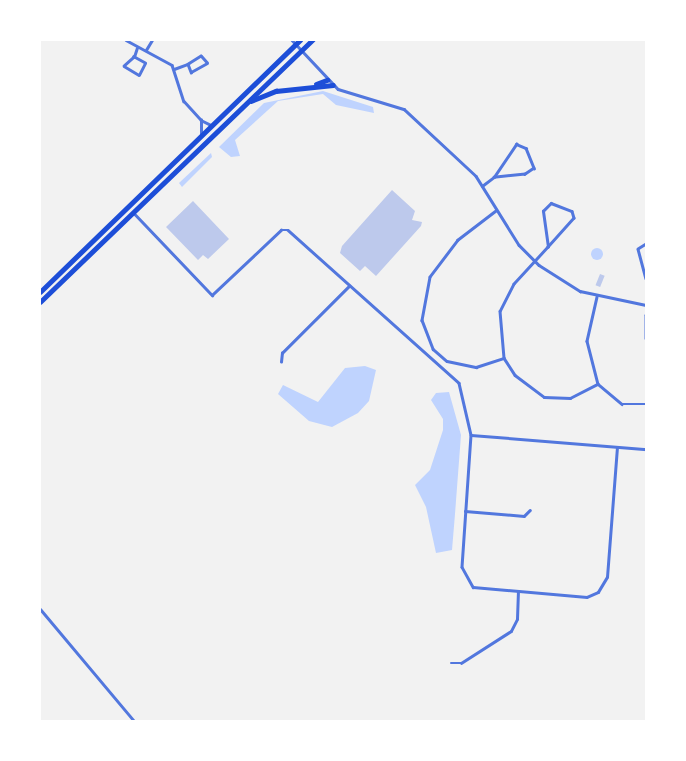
<!DOCTYPE html>
<style>
body{margin:0}
#map{position:relative;width:686px;height:761px;overflow:hidden;background:#f2f2f2;font-family:"Asap Condensed",sans-serif}
div>[style]{position:absolute}
[style*='--x']{left:calc(var(--x)*1px);top:calc(var(--y)*1px);width:calc(var(--w)*1px);rotate:calc(var(--a)*1deg)}
.water>*{inset:0;background:#bfd3fe}
.round{border-radius:50%}
.building>*{inset:0;background:#bdc9ec;transform-origin:0 0}
.minor>*{height:2.5px;margin:-1.25px;padding:0 1.25px;transform-origin:1.25px;border-radius:1.25px;background:#5277de}
.tertiary>*{height:3px;margin:-1.5px;padding:0 1.5px;transform-origin:1.5px;border-radius:1.5px;background:#5277de}
.trunk>*{height:4.5px;margin:-2.25px;padding:0 2.25px;transform-origin:2.25px;border-radius:2.25px;background:#1d4ed8}
span{translate:-50% -50%;white-space:nowrap;text-align:center;line-height:1.15;-webkit-text-stroke:5px #fff;paint-order:stroke}
.frame{position:absolute;inset:0;border:41px solid #fff;pointer-events:none}
</style>
<div id="map">
<div class="water">
<div style="clip-path:polygon(323px 91px,373px 107px,374px 113px,336px 105px,323px 94px,278px 101px,235px 140px,240px 156px,231px 157px,219px 147px,264px 103px)"></div>
<div style="clip-path:polygon(211px 153px,212px 157px,182px 187px,179px 183px)"></div>
<div class="round" style="left:591px;top:248px;width:12px;height:12px"></div>
<div style="clip-path:polygon(365px 366px,376px 370px,369px 401px,358px 413px,332px 427px,309px 421px,278px 394px,283px 385px,318px 402px,345px 368px)"></div>
<div style="clip-path:polygon(449px 392px,461px 435px,455px 514px,452px 550px,436px 553px,426px 507px,415px 485px,430px 470px,443px 430px,443px 419px,431px 400px,436px 393px)"></div>
</div>
<div class="building">
<div style="clip-path:polygon(392px 190px,415px 211px,412px 220px,422px 222px,421px 226px,376px 276px,365px 266px,360px 271px,340px 253px,342px 246px)"></div>
<div style="clip-path:polygon(193px 201px,229px 239px,208px 259px,203px 255px,198px 260px,166px 227px)"></div>
<div style="left:600px;top:274px;width:5px;height:12px;rotate:22deg"></div>
</div>
<div class="minor">
<div style="--x:126;--y:40;--w:52;--a:28.5"></div>
<div style="--x:172;--y:65;--w:38;--a:72"></div>
<div style="--x:184;--y:101;--w:25;--a:48"></div>
<div style="--x:159;--y:40;--w:5;--a:0"></div>
<div style="--x:292;--y:40;--w:67;--a:46.8"></div>
<div style="--x:338;--y:89;--w:69;--a:16.9"></div>
<div style="--x:404;--y:109;--w:98;--a:42.9"></div>
<div style="--x:476;--y:176;--w:81;--a:58.1"></div>
<div style="--x:519;--y:245;--w:28;--a:45"></div>
<div style="--x:539;--y:265;--w:49;--a:32.4"></div>
<div style="--x:580;--y:291;--w:67;--a:12"></div>
<div style="--x:146;--y:50;--w:12;--a:-59"></div>
<div style="--x:134;--y:57;--w:13;--a:138"></div>
<div style="--x:124;--y:66;--w:17;--a:31"></div>
<div style="--x:139;--y:75;--w:13;--a:-63"></div>
<div style="--x:145;--y:63;--w:13;--a:-151"></div>
<div style="--x:134;--y:57;--w:9;--a:-72"></div>
<div style="--x:174;--y:69;--w:15;--a:-20"></div>
<div style="--x:188;--y:64;--w:9;--a:69"></div>
<div style="--x:191;--y:72;--w:18;--a:-29"></div>
<div style="--x:207;--y:63;--w:9;--a:-131"></div>
<div style="--x:201;--y:56;--w:15;--a:148"></div>
<div style="--x:201;--y:135;--w:15;--a:-90"></div>
<div style="--x:201;--y:120;--w:11;--a:27"></div>
<div style="--x:516;--y:144;--w:11;--a:22"></div>
<div style="--x:526;--y:148;--w:22;--a:68"></div>
<div style="--x:534;--y:168;--w:11;--a:146"></div>
<div style="--x:525;--y:174;--w:31;--a:174"></div>
<div style="--x:494;--y:177;--w:40;--a:-56"></div>
<div style="--x:482;--y:186;--w:15;--a:-37"></div>
<div style="--x:551;--y:203;--w:22;--a:21"></div>
<div style="--x:572;--y:211;--w:7;--a:74"></div>
<div style="--x:574;--y:218;--w:39;--a:132"></div>
<div style="--x:548;--y:247;--w:36;--a:-98"></div>
<div style="--x:543;--y:211;--w:11;--a:-45"></div>
<div style="--x:496;--y:211;--w:48;--a:142.7"></div>
<div style="--x:458;--y:240;--w:46;--a:127.1"></div>
<div style="--x:430;--y:277;--w:44;--a:100.5"></div>
<div style="--x:422;--y:320;--w:31;--a:69"></div>
<div style="--x:433;--y:349;--w:18;--a:41"></div>
<div style="--x:447;--y:361;--w:30;--a:12"></div>
<div style="--x:476;--y:367;--w:29;--a:-18"></div>
<div style="--x:133;--y:212;--w:115;--a:46.4"></div>
<div style="--x:212;--y:295;--w:95;--a:-43.3"></div>
<div style="--x:281;--y:230;--w:7;--a:0"></div>
<div style="--x:288;--y:230;--w:229;--a:41.8"></div>
<div style="--x:459;--y:383;--w:53;--a:77"></div>
<div style="--x:471;--y:435;--w:132;--a:93.9"></div>
<div style="--x:462;--y:567;--w:23;--a:61"></div>
<div style="--x:473;--y:587;--w:114;--a:5"></div>
<div style="--x:587;--y:597;--w:12;--a:-24"></div>
<div style="--x:598;--y:592;--w:17;--a:-59"></div>
<div style="--x:607;--y:577;--w:130;--a:-85.6"></div>
<div style="--x:646;--y:244;--w:9;--a:148"></div>
<div style="--x:638;--y:249;--w:30;--a:75"></div>
<div style="--x:548;--y:247;--w:50;--a:132.6"></div>
<div style="--x:514;--y:284;--w:30;--a:117"></div>
<div style="--x:500;--y:311;--w:47;--a:85.1"></div>
<div style="--x:504;--y:358;--w:20;--a:57"></div>
<div style="--x:515;--y:375;--w:36;--a:37"></div>
<div style="--x:544;--y:397;--w:26;--a:2"></div>
<div style="--x:570;--y:398;--w:31;--a:-27"></div>
<div style="--x:597;--y:297;--w:45;--a:102.8"></div>
<div style="--x:587;--y:341;--w:44;--a:75.7"></div>
<div style="--x:598;--y:384;--w:31;--a:40"></div>
<div style="--x:622;--y:404;--w:24;--a:0"></div>
<div style="--x:646;--y:315;--w:23;--a:90"></div>
<div style="--x:281;--y:362;--w:9;--a:-84"></div>
<div style="--x:282;--y:353;--w:95;--a:-45"></div>
<div style="--x:471;--y:435;--w:176;--a:4.6"></div>
<div style="--x:465;--y:511;--w:59;--a:4.8"></div>
<div style="--x:524;--y:516;--w:8;--a:-45"></div>
<div style="--x:451;--y:663;--w:10;--a:0"></div>
<div style="--x:461;--y:663;--w:59;--a:-32.6"></div>
<div style="--x:511;--y:631;--w:13;--a:-63"></div>
<div style="--x:517;--y:619;--w:27;--a:-88"></div>
</div>
<div class="tertiary">
<div style="--x:40;--y:609;--w:146;--a:50"></div>
</div>
<div class="trunk">
<div style="--x:316;--y:84;--w:12;--a:-20"></div>
<div style="--x:251;--y:101;--w:27;--a:-22"></div>
<div style="--x:276;--y:91;--w:57;--a:-6"></div>
<div style="--x:40;--y:292;--w:362;--a:-44.1"></div>
<div style="--x:40;--y:302;--w:378;--a:-43.9"></div>
</div>
<div class="frame"></div>
</div>
